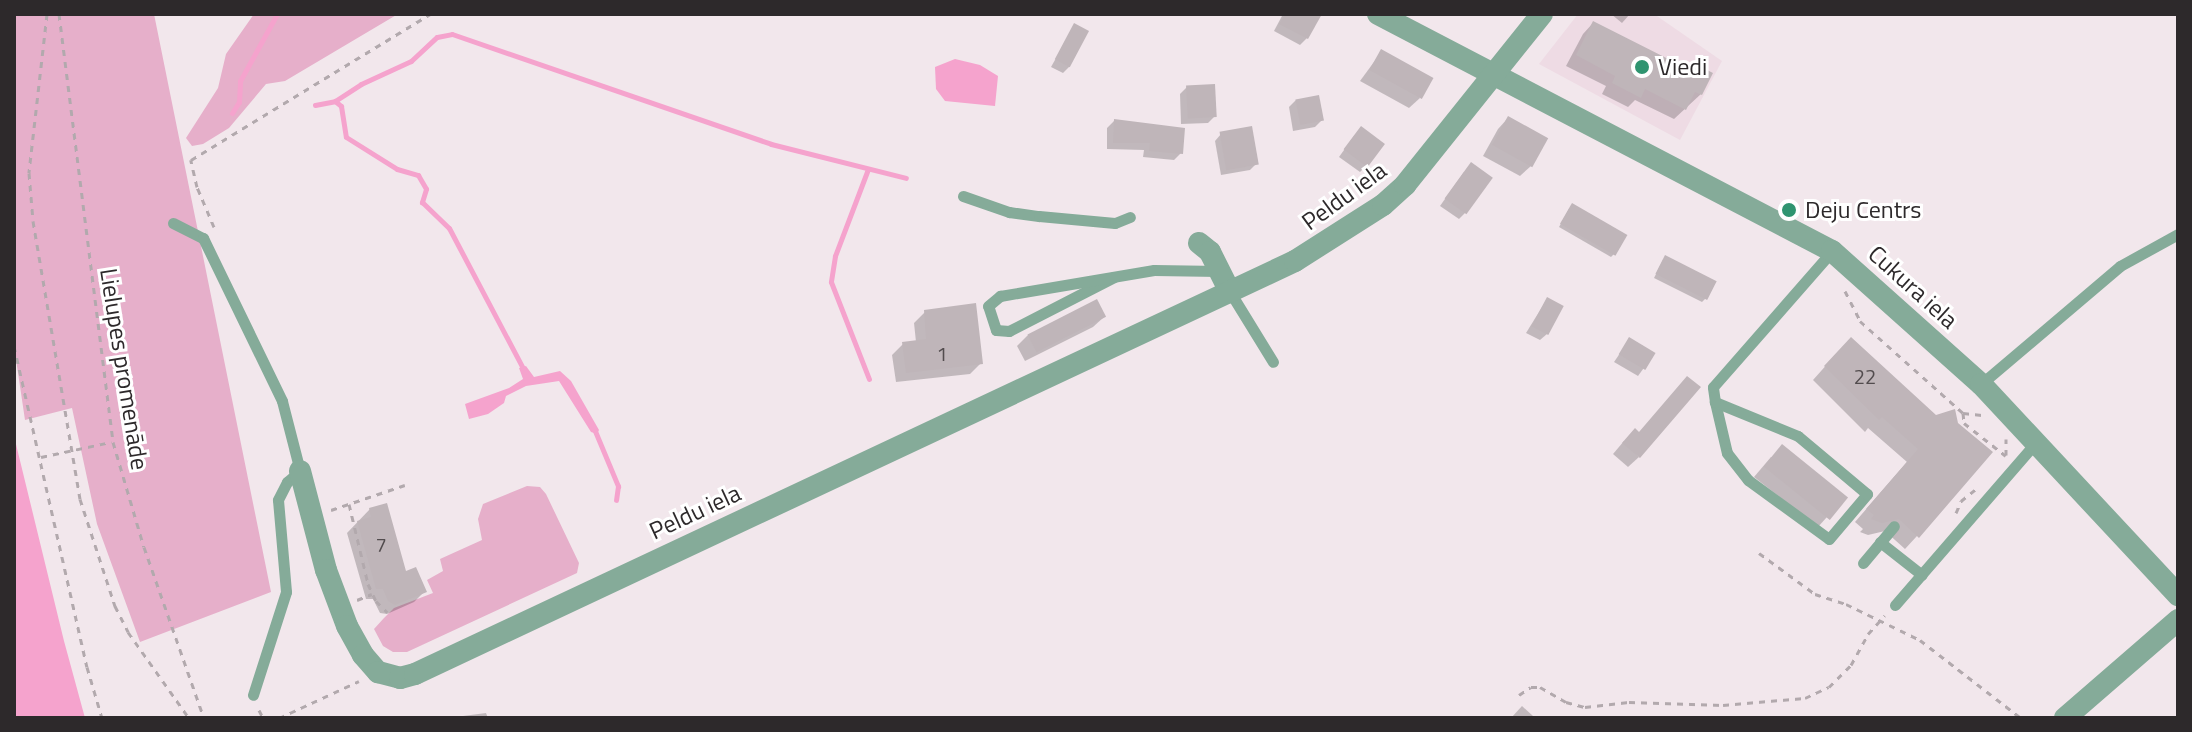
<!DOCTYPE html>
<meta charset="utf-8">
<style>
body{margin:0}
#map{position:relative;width:2192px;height:732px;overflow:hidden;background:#f2e7ec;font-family:"Titillium Web",sans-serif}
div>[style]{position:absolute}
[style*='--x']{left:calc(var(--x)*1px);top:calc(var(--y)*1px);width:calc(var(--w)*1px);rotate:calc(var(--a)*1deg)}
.built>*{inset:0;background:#eedbe4}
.green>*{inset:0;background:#e6afca}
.water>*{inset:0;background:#f5a3cd}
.shadow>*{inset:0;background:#0003}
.stream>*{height:5px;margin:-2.5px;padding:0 2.5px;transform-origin:2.5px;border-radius:2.5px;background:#f5a3cd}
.building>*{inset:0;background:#bfb5b9;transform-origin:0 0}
.path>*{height:3px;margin-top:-1.5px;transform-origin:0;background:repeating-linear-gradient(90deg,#b2a9ad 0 6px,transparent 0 12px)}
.lane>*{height:11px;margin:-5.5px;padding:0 5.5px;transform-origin:5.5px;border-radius:5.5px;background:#85ab99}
.street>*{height:22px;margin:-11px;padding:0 11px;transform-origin:11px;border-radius:11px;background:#85ab99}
.dots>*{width:22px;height:22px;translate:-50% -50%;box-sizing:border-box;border:4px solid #fff;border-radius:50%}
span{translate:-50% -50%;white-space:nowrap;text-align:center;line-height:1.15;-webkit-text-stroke:6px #fff;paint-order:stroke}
.number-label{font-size:20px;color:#524c4e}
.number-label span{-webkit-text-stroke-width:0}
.poi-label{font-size:24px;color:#2d292b}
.left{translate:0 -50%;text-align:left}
.street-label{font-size:24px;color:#2d292b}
.frame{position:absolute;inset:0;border:16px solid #2d292b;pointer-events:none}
</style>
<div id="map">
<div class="built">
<div style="clip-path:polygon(1578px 14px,1654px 14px,1722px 61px,1680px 140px,1539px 64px)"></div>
</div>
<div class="green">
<div style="clip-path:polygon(14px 14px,154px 14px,271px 592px,140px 642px,97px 524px,72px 408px,25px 420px,14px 346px)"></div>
<div style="clip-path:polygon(254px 14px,398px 14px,285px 81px,266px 84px,229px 128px,203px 144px,192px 146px,186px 138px,218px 88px,226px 54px)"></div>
<div style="clip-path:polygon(527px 486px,540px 487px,546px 494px,579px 563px,577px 573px,407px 652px,393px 652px,383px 646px,374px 629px,384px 618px,394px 608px,433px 593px,427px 580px,443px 571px,440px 559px,482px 540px,478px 519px,483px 504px)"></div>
</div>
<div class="water">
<div style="clip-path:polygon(955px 59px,980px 65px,998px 76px,995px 106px,945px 101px,936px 89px,935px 67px)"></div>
<div style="clip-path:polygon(526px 366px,534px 377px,560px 371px,571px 381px,599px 430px,597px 434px,591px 432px,559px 381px,526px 386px,506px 396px,504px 403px,488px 414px,469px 419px,465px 404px,509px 388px,523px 379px,519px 368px)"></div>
<div style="clip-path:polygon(14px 436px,64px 641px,85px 718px,14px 718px)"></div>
</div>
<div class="shadow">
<div style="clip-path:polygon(1283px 14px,1309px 14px,1307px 38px,1300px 45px,1274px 31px)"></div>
<div style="clip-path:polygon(1611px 14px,1630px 14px,1622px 23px)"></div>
<div style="clip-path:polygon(1593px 23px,1690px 72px,1696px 66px,1701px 94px,1674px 119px,1635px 100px,1628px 107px,1602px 94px,1606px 86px,1566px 66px,1583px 34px)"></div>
<div style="clip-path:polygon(1074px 26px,1070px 66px,1063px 73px,1051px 67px)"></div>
<div style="clip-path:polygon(1382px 51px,1420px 98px,1409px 108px,1360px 81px)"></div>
<div style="clip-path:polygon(1187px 87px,1215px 116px,1208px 123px,1181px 124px,1180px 94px)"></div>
<div style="clip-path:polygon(1296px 100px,1322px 120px,1315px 127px,1293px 131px,1289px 107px)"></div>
<div style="clip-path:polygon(1508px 118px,1531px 166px,1520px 176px,1483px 156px,1498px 129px)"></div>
<div style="clip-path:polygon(1114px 121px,1181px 153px,1174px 160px,1143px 157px,1144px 150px,1107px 149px,1107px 128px)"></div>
<div style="clip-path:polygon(1221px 134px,1257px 163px,1250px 170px,1221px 175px,1215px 141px)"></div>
<div style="clip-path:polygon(1354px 136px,1367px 165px,1360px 172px,1339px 157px)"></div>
<div style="clip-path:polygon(1464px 172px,1465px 213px,1459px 219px,1440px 206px)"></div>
<div style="clip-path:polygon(1569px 209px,1614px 254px,1611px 257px,1559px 227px)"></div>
<div style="clip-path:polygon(1663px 260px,1714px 282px,1705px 299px,1702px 302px,1654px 278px)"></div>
<div style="clip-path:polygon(1547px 299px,1547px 334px,1540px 340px,1526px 333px)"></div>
<div style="clip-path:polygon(925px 312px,981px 363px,970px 374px,896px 382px,892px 355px,903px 344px,916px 342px,914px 323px)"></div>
<div style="clip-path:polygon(1104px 317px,1093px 327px,1025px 361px,1017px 346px,1028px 335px)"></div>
<div style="clip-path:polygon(1629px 340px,1654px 354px,1638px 376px,1614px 362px)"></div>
<div style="clip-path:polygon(1838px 352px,1936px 417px,1917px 536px,1905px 549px,1885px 531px,1868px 535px,1860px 532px,1863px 529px,1855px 522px,1907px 462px,1868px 428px,1865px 432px,1813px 380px)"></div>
<div style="clip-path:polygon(1624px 441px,1639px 457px,1628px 467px,1613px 454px)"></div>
<div style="clip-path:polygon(1771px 457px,1845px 497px,1818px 527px,1754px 477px)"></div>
<div style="clip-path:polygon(370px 509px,405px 574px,425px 591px,414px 602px,387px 614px,380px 613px,373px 599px,366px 599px,347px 533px)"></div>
<div style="clip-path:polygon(1522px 706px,1533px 716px,1530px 718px,1511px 718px)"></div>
<div style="clip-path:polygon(486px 713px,488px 718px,461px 718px,463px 716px)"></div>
</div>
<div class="stream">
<div style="--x:335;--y:101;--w:8;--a:40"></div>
<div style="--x:341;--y:106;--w:31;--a:81"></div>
<div style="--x:346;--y:137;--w:60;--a:32.1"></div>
<div style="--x:397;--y:169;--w:22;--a:16"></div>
<div style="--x:418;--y:175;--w:16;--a:60"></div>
<div style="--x:426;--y:189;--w:14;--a:107"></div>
<div style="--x:422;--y:202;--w:37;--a:44"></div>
<div style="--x:449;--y:228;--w:163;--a:62.2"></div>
<div style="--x:315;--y:105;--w:20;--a:-11"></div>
<div style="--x:335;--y:101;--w:31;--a:-33"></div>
<div style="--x:361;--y:84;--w:55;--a:-24.7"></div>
<div style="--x:411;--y:61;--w:35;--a:-43"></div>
<div style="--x:437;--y:37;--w:15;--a:-11"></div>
<div style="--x:452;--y:34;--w:337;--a:19"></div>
<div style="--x:771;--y:144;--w:139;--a:14.1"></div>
<div style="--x:232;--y:113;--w:13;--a:-58"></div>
<div style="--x:239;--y:102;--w:21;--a:-87"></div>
<div style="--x:240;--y:81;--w:77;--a:-61.1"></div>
<div style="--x:868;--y:169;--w:93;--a:110.8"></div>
<div style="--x:835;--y:256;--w:26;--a:99"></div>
<div style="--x:831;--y:282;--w:104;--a:68.6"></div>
<div style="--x:595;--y:431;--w:60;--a:67.3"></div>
<div style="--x:618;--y:486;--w:14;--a:98"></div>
</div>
<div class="building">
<div style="clip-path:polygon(1285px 14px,1322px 14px,1308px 39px,1279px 24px)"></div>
<div style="clip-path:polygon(1593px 21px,1692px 71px,1695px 64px,1713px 73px,1702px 95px,1695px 92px,1686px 110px,1645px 89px,1641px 98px,1612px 83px,1615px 76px,1576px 55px)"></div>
<div style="left:1074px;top:23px;width:17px;height:41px;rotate:28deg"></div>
<div style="left:1381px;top:49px;width:60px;height:24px;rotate:29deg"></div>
<div style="left:1215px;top:84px;width:33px;height:29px;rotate:87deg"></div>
<div style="left:1319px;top:95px;width:26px;height:24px;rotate:79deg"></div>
<div style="left:1508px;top:116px;width:46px;height:33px;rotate:29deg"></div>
<div style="clip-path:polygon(1114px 119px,1185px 128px,1183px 154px,1149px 151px,1150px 143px,1113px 143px)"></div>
<div style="left:1252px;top:126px;width:39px;height:33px;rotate:80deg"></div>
<div style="left:1361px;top:126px;width:30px;height:29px;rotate:37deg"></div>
<div style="left:1471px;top:162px;width:27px;height:45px;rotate:36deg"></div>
<div style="left:1572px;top:203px;width:64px;height:24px;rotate:30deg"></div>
<div style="left:1665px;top:255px;width:58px;height:21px;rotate:27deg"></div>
<div style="left:1547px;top:297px;width:19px;height:33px;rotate:28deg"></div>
<div style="left:1097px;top:299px;width:20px;height:78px;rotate:63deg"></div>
<div style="clip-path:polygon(976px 303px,983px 364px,906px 373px,902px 342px,926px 339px,924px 310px)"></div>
<div style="left:1629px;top:337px;width:31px;height:20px;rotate:31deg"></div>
<div style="clip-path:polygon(1851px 337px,1936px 415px,1955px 409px,1958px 423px,1993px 452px,1919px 538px,1899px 519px,1882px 523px,1871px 519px,1874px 515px,1866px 509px,1918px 449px,1882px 417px,1879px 420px,1824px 366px)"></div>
<div style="clip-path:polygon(1687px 376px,1701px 387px,1640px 458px,1622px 443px,1635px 428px,1639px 432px)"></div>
<div style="left:1782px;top:444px;width:85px;height:29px;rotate:39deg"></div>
<div style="clip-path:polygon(387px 503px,406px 571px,416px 567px,427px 592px,395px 605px,388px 601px,383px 589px,376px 589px,357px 521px,371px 517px,369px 508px)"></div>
</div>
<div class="path">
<div style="--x:47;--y:14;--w:160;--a:96.5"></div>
<div style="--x:29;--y:173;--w:48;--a:85.2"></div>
<div style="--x:33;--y:221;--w:282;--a:80.4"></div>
<div style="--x:80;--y:499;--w:113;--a:71.9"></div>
<div style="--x:115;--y:606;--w:29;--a:63"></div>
<div style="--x:128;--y:632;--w:105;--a:54.7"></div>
<div style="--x:59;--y:14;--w:431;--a:82.8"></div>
<div style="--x:113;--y:442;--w:109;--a:73.6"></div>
<div style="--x:144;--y:547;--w:181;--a:70.7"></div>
<div style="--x:214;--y:227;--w:43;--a:-113"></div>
<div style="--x:197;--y:187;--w:28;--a:-103"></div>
<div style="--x:191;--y:160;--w:280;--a:-31.4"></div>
<div style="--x:1845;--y:291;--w:34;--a:63"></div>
<div style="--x:1860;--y:321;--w:138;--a:41.8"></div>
<div style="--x:1963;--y:413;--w:19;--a:6"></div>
<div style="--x:14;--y:346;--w:329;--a:77.2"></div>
<div style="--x:87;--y:667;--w:53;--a:73.6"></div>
<div style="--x:1963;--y:413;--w:10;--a:84"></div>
<div style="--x:1964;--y:423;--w:53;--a:38.2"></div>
<div style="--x:2006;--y:455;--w:16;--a:-90"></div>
<div style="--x:41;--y:457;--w:72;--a:-12.1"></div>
<div style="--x:349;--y:504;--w:82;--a:76.6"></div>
<div style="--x:368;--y:584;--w:19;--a:65"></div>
<div style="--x:376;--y:601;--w:16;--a:45"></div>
<div style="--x:331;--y:510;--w:78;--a:-18.7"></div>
<div style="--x:1956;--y:513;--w:13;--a:-67"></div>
<div style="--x:1961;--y:501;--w:19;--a:-39"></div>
<div style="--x:1759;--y:553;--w:69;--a:36.2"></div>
<div style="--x:1815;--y:594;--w:33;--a:18"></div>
<div style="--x:1846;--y:604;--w:82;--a:25.9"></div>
<div style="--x:1920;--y:640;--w:128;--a:37.7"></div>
<div style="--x:357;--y:600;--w:16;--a:-22"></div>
<div style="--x:1519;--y:695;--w:14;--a:-34"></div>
<div style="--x:1531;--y:687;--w:9;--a:0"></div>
<div style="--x:1540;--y:687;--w:30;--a:30"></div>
<div style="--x:1566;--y:702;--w:20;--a:15"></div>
<div style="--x:1585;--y:707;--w:44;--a:-6.5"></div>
<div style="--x:1629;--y:702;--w:94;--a:1.8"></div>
<div style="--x:1723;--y:705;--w:82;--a:-4.9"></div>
<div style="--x:1805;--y:698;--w:26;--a:-25"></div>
<div style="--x:1829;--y:687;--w:31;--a:-45"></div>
<div style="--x:1851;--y:665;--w:35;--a:-61"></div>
<div style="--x:1868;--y:634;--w:25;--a:-48"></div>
<div style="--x:259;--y:710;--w:9;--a:63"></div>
<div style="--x:279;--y:718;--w:88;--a:-24.8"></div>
</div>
<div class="lane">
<div style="--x:963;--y:196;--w:49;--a:19.2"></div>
<div style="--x:1009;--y:212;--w:30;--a:8"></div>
<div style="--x:1039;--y:216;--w:76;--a:5.3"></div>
<div style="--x:1115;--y:223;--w:16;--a:-22"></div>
<div style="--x:173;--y:223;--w:34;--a:27"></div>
<div style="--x:203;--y:238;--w:181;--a:64.1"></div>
<div style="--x:282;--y:401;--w:72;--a:75.6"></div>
<div style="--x:300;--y:471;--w:17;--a:140"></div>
<div style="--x:287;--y:482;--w:20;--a:117"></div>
<div style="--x:278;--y:500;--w:92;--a:85"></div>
<div style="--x:286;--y:592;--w:108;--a:107.8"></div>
<div style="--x:1114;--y:277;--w:118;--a:152.8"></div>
<div style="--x:1009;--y:331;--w:13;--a:-176"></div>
<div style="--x:996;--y:330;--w:25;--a:-108"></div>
<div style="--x:988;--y:306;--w:16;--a:-40"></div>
<div style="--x:1000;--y:296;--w:156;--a:-9.6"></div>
<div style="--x:1154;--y:270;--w:65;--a:0.9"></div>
<div style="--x:1230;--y:292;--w:82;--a:58.4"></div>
<div style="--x:1981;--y:384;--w:182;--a:-40.3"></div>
<div style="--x:2120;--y:266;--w:66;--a:-28.9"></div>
<div style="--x:1715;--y:402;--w:52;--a:76.8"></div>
<div style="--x:1727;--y:453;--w:34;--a:52"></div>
<div style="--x:1748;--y:480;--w:100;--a:36.1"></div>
<div style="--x:1829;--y:539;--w:59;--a:-49.8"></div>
<div style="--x:1867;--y:494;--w:90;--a:-140"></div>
<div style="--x:1798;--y:436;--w:90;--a:-157.7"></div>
<div style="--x:1715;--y:402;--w:15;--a:-98"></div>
<div style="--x:1713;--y:387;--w:181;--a:-48.8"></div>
<div style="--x:1880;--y:542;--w:53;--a:38.2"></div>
<div style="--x:1863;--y:563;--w:48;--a:-50"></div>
<div style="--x:1895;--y:605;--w:216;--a:-49.1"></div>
</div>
<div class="street">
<div style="--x:1378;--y:14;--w:512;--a:27.57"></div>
<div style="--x:1832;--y:251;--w:200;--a:41.8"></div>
<div style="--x:1981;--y:384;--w:289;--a:47"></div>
<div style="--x:1199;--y:243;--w:14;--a:39"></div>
<div style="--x:1210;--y:252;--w:45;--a:63.4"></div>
<div style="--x:300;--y:471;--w:102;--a:75.3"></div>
<div style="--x:326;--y:570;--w:60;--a:69.4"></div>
<div style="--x:347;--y:626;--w:33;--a:61"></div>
<div style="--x:363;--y:655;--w:23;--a:49"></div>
<div style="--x:378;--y:672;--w:23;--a:15"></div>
<div style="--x:400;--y:678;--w:16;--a:-15"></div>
<div style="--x:415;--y:674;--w:972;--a:-25.14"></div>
<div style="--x:1295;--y:261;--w:104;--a:-32.5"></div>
<div style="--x:1383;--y:205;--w:30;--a:-42"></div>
<div style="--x:1405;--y:185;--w:219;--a:-51.3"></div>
<div style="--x:2065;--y:718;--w:150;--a:-40.9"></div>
</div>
<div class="dots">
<div style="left:1642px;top:67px;background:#2f9470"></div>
<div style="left:1789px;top:210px;background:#2f9470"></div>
</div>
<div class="number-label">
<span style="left:942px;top:353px">1</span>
<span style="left:1865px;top:376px">22</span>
<span style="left:381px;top:544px">7</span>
</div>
<div class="poi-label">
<span class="left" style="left:1658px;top:67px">Viedi</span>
<span class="left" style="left:1805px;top:210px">Deju Centrs</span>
</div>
<div class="street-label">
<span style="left:1344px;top:196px;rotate:-36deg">Peldu iela</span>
<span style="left:1913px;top:287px;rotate:42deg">Cukura iela</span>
<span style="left:124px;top:369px;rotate:81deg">Lielupes promenāde</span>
<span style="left:695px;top:512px;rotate:-25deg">Peldu iela</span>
</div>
<div class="frame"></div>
</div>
